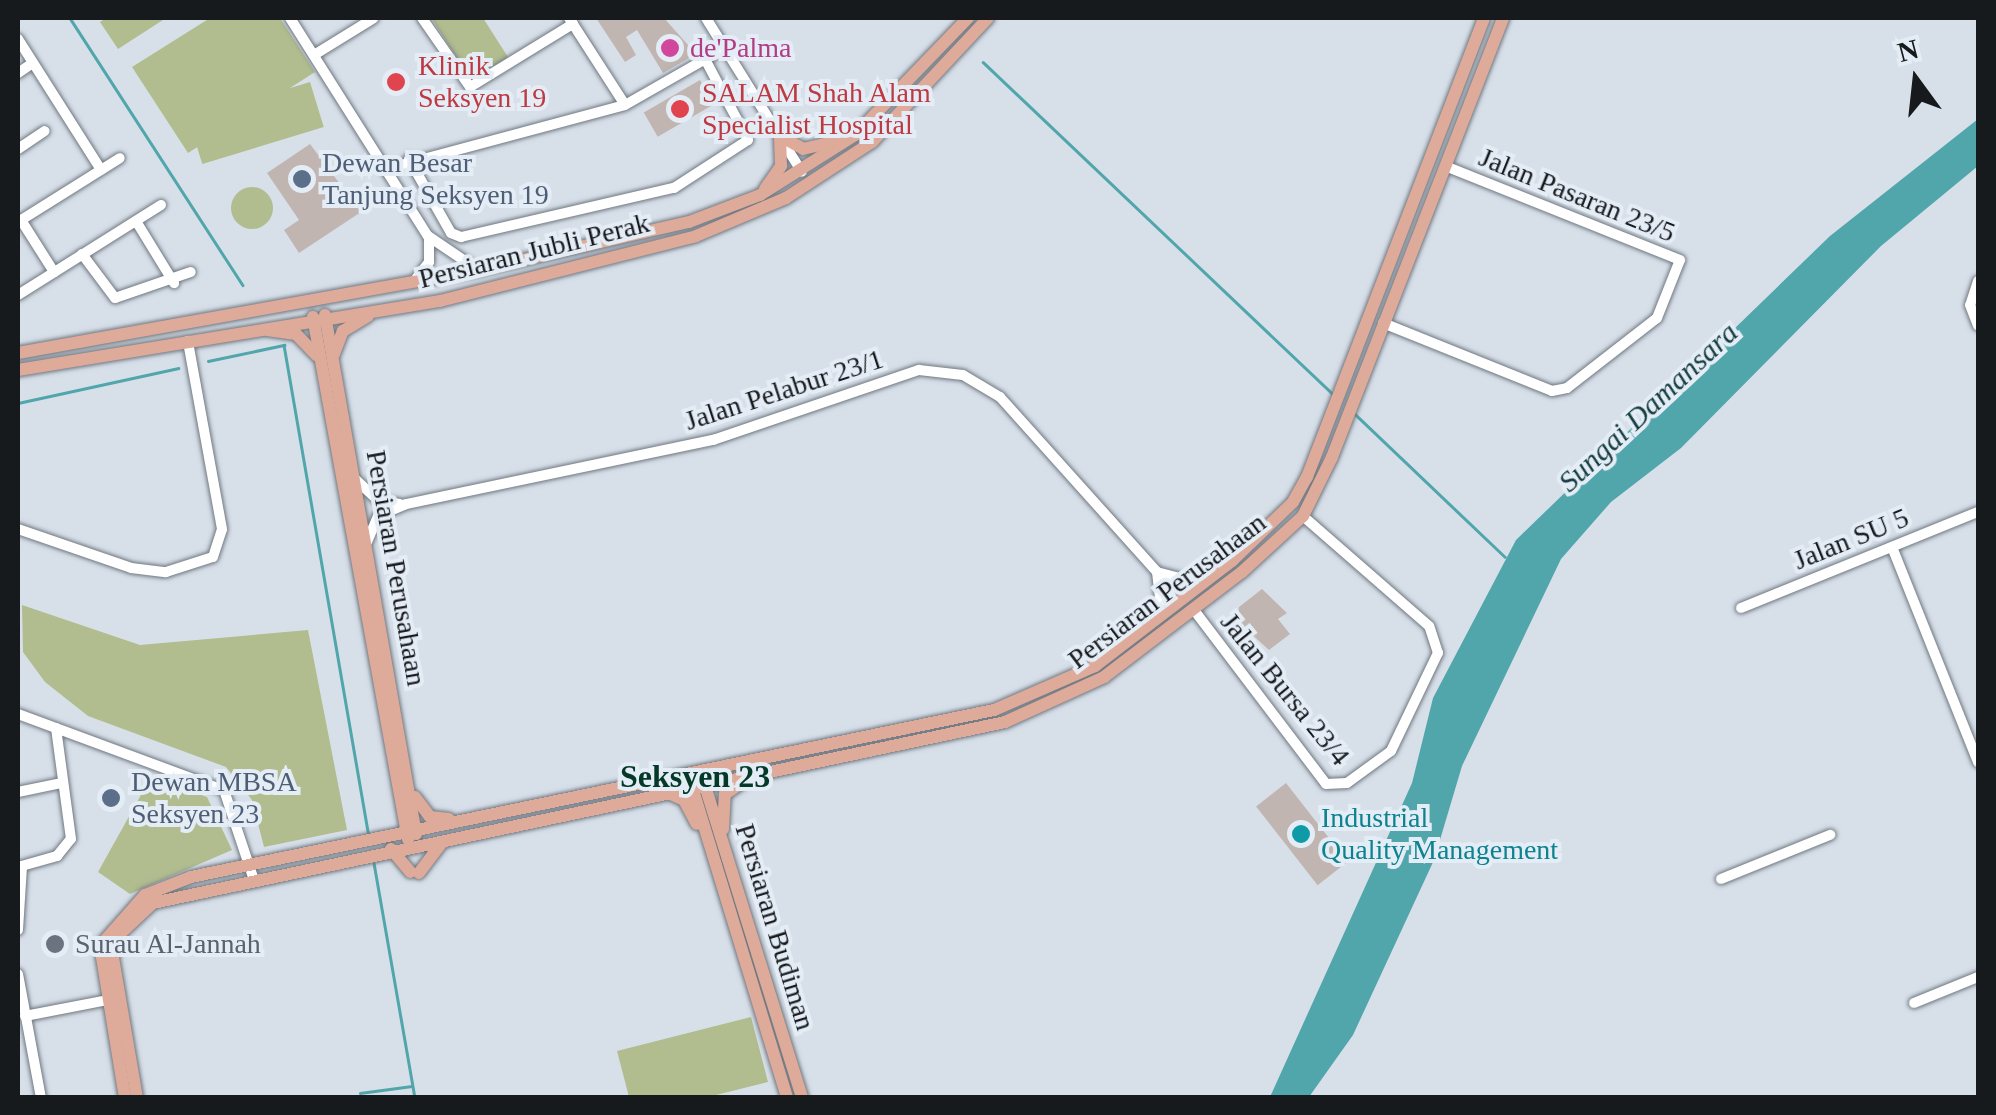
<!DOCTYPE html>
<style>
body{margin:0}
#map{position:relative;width:1996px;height:1115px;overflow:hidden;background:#d7e0e9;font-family:"Times New Roman",serif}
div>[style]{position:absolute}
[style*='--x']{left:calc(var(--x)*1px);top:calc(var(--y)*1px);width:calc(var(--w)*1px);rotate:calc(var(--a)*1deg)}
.green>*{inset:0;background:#b1bc8f;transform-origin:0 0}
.round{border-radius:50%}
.water>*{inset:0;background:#51a6ac}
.stream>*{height:2.5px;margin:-1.25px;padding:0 1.25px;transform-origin:1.25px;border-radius:1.25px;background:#51a6ac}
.building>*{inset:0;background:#c1b5b1;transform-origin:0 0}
.roads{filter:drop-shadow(0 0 2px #707780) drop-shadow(0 0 2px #707780)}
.minor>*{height:10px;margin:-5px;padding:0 5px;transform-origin:5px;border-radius:5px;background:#fff}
.major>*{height:12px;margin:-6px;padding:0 6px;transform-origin:6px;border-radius:6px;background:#deaa9a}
.dots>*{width:28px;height:28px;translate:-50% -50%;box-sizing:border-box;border:5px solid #e4edf6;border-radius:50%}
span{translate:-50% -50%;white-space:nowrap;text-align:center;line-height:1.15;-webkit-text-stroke:8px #e4edf6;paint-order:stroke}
.hotel-label{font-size:28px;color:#b23c85}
.left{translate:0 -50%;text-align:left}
.health-label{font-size:28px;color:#be3a42}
.service-label{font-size:28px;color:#4e5e75}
.street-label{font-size:28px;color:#171a1d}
.culture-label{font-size:28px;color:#0d838f}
.worship-label{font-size:28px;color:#5b616d}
.water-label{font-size:30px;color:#153d40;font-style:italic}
.quarter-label{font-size:32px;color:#043827;font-weight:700}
.frame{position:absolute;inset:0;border:20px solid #171a1d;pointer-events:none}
.north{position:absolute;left:1866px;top:30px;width:100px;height:100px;-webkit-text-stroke:8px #e4edf6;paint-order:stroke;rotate:345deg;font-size:28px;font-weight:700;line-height:40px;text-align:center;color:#171a1d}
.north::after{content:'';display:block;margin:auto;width:35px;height:45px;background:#171a1d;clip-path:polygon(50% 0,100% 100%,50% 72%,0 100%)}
</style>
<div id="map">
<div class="green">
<div style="clip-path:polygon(106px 18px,166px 18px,118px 49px,100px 22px)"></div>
<div style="clip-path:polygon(210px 18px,280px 18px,315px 72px,188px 153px,132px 67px)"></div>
<div style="clip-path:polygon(483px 18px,508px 57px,471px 80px,432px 19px)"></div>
<div style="left:310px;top:82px;width:47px;height:127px;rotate:73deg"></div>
<div class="round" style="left:231px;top:187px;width:42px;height:42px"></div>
<div style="clip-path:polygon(22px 605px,140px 645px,308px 630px,347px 830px,264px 847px,252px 800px,226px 767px,88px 716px,45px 682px,23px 652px)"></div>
<div style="clip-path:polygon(151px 777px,207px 797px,232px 850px,130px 894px,98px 872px)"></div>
<div style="clip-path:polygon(751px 1017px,768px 1082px,708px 1097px,629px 1097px,617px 1051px)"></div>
</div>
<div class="water">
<div style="clip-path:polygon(1978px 119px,1978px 166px,1881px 246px,1681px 448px,1611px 502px,1561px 559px,1462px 766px,1434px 860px,1353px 1035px,1309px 1097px,1270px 1097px,1412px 783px,1433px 698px,1516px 540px,1830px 236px)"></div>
</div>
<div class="stream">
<div style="--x:70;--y:18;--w:318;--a:57.1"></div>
<div style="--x:983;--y:62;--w:484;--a:43.5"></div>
<div style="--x:208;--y:361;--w:78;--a:-11.9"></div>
<div style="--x:284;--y:345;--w:497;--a:80.2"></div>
<div style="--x:18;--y:403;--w:164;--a:-12.3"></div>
<div style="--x:1355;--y:414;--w:207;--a:43.6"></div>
<div style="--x:374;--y:863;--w:239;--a:80.1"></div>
<div style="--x:360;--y:1093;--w:52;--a:-7.7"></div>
</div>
<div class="building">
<div style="clip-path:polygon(596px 18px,664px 18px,696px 54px,663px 73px,637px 30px,626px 37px,636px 55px,625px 62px)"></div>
<div style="left:700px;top:80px;width:28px;height:65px;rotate:60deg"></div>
<div style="clip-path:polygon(310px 144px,361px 212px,299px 253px,284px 230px,299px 220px,267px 173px)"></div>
<div style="clip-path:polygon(1262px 589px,1287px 613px,1278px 619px,1290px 634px,1269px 650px,1237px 621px,1239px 607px)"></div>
<div style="left:1286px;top:783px;width:100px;height:38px;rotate:52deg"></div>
</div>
<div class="roads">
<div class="minor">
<div style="--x:290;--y:18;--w:258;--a:57.7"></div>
<div style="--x:428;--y:236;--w:60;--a:34.2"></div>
<div style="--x:422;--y:18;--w:84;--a:55.2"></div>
<div style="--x:470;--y:87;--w:121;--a:-31.5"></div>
<div style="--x:569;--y:18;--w:103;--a:57.2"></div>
<div style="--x:706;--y:18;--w:181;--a:58.1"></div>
<div style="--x:18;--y:39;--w:155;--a:57.6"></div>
<div style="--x:314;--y:55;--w:70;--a:-31.7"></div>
<div style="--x:18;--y:73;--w:18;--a:-34"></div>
<div style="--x:18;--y:149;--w:32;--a:-34"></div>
<div style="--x:409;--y:159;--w:85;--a:60.4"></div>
<div style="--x:451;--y:233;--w:11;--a:22"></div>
<div style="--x:461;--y:237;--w:219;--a:-13"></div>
<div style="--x:674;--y:188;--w:88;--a:-33"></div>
<div style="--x:748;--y:140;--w:92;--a:-118"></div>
<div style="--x:386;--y:169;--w:247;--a:-15"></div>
<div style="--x:625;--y:105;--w:115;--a:-29.7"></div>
<div style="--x:21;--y:220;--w:62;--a:57.6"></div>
<div style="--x:136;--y:221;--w:73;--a:58.5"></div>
<div style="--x:18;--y:222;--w:120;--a:-32.1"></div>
<div style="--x:82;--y:254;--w:55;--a:53.1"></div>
<div style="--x:115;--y:298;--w:80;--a:-18.9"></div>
<div style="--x:415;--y:280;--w:23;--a:-52"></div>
<div style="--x:429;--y:262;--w:24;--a:-90"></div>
<div style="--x:1978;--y:281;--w:25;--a:108"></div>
<div style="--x:1970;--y:305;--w:22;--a:69"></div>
<div style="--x:18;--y:295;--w:169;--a:-32.2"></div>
<div style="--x:1383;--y:323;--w:182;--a:21.9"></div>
<div style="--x:1552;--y:391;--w:15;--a:-11"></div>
<div style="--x:1567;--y:388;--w:114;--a:-37.9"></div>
<div style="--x:1657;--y:318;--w:62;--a:-68.4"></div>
<div style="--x:1680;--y:260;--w:253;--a:-158.2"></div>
<div style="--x:354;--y:478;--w:34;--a:43"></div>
<div style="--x:379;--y:501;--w:21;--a:8"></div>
<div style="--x:18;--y:529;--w:120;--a:19"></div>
<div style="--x:131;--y:568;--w:35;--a:7"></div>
<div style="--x:166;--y:572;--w:49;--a:-17.7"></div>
<div style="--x:213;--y:557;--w:29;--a:-72"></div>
<div style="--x:222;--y:529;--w:191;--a:-100.3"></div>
<div style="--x:367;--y:542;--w:28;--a:-67"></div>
<div style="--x:378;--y:516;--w:30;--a:-23"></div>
<div style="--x:406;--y:504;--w:314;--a:-11.8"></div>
<div style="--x:713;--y:440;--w:218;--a:-18.8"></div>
<div style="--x:919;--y:370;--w:44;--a:6.5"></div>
<div style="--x:963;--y:375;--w:43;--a:30.7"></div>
<div style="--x:1000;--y:397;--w:235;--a:48.1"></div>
<div style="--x:1157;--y:572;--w:47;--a:14.9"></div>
<div style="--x:1892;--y:547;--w:232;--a:68.2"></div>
<div style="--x:1157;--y:572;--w:43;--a:83.4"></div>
<div style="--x:1741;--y:608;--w:256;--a:-22.1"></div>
<div style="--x:1194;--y:610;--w:218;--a:52.8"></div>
<div style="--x:1326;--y:784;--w:21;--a:-3"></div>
<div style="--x:1347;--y:783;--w:54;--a:-36"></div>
<div style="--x:1391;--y:751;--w:109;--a:-64.4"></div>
<div style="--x:1438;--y:653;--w:28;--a:-108"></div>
<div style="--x:1429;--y:626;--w:167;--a:-138.9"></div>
<div style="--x:18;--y:714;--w:220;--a:20.3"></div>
<div style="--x:224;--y:790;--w:92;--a:71.6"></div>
<div style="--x:18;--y:792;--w:45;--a:-11.6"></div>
<div style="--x:18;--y:867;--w:41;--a:-15.8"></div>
<div style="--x:57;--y:856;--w:22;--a:-51"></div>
<div style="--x:71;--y:839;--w:112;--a:-97.7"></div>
<div style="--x:1721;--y:879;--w:118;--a:-22"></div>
<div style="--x:18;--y:930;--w:64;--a:-86.4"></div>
<div style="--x:18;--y:974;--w:126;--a:79.5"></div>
<div style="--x:1914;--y:1003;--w:69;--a:-22.1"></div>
<div style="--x:25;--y:1016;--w:85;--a:-10.9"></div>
</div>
<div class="major">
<div style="--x:780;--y:136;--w:26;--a:29"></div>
<div style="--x:803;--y:149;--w:37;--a:-13"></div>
<div style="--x:765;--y:189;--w:28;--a:-55"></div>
<div style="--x:781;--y:166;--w:30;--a:-92"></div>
<div style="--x:325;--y:315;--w:527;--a:80.06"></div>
<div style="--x:313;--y:317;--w:531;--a:79.69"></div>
<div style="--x:267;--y:330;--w:29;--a:8"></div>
<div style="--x:296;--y:334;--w:30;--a:46"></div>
<div style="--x:18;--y:353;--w:468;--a:-10.2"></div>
<div style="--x:479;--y:270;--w:215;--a:-12.9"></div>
<div style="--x:689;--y:222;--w:76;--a:-20.8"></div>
<div style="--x:760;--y:195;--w:112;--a:-32.3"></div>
<div style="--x:855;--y:135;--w:163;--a:-46"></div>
<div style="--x:334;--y:354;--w:25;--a:-69"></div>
<div style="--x:343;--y:331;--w:29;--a:-31"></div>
<div style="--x:18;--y:370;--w:428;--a:-9.3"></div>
<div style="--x:440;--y:301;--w:264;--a:-14.2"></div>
<div style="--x:696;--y:236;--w:98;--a:-22.9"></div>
<div style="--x:786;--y:198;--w:103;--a:-33.1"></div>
<div style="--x:872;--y:142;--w:170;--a:-46.9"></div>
<div style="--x:701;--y:773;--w:340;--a:72.7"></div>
<div style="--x:690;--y:780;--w:332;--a:73"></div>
<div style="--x:664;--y:791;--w:22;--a:24"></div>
<div style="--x:684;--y:800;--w:27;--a:62"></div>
<div style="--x:415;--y:797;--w:25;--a:53"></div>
<div style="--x:430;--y:817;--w:19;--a:6"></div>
<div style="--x:723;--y:829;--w:35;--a:-87"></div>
<div style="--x:725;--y:794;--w:29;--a:-34"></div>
<div style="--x:391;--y:849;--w:30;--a:50"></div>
<div style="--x:419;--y:873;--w:39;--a:-53"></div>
<div style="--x:125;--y:1098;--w:154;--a:-99.3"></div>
<div style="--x:100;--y:946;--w:68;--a:-48.6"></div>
<div style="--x:145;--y:895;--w:49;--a:-21.4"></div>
<div style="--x:191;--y:877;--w:820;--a:-11.75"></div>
<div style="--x:994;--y:710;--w:110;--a:-23.5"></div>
<div style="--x:1095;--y:666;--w:173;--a:-37.5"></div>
<div style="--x:1232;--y:561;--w:85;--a:-44"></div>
<div style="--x:1293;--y:502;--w:29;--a:-61"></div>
<div style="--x:1307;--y:477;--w:492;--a:-68.9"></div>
<div style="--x:137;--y:1098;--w:143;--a:-99.7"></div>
<div style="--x:113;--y:957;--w:24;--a:-73"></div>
<div style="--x:120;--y:934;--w:45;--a:-43.2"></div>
<div style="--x:153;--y:903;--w:871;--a:-11.99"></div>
<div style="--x:1005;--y:722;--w:109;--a:-24.4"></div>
<div style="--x:1104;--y:677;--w:173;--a:-37.3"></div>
<div style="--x:1242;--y:572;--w:83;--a:-42.6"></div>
<div style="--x:1303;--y:516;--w:66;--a:-63.8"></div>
<div style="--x:1332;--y:457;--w:471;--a:-68.7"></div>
</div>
</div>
<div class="dots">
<div style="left:670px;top:48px;background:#d1479c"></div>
<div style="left:396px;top:82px;background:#e0444e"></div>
<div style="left:680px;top:109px;background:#e0444e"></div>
<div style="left:302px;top:179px;background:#5c6f8a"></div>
<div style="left:111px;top:798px;background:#5c6f8a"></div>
<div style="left:1301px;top:834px;background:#0f9aa8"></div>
<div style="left:55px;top:944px;background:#6b7280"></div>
</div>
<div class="hotel-label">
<span class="left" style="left:690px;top:48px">de'Palma</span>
</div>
<div class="health-label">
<span class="left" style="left:418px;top:82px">Klinik<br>Seksyen 19</span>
<span class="left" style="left:702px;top:109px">SALAM Shah Alam<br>Specialist Hospital</span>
</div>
<div class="service-label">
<span class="left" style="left:322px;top:179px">Dewan Besar<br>Tanjung Seksyen 19</span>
<span class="left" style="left:131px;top:798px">Dewan MBSA<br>Seksyen 23</span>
</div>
<div class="street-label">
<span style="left:1577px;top:195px;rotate:22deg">Jalan Pasaran 23/5</span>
<span style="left:534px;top:251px;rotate:-14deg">Persiaran Jubli Perak</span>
<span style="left:784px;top:390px;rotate:-18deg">Jalan Pelabur 23/1</span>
<span style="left:1851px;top:539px;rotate:-22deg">Jalan SU 5</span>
<span style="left:396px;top:568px;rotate:80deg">Persiaran Perusahaan</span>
<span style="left:1167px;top:591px;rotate:-37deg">Persiaran Perusahaan</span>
<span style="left:1285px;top:689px;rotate:51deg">Jalan Bursa 23/4</span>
<span style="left:775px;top:927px;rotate:73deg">Persiaran Budiman</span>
</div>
<div class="culture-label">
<span class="left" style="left:1321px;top:834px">Industrial<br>Quality Management</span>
</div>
<div class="worship-label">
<span class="left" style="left:75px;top:944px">Surau Al-Jannah</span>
</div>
<div class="water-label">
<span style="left:1648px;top:407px;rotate:-43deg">Sungai Damansara</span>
</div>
<div class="quarter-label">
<span style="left:695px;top:776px">Seksyen 23</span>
</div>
<div class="frame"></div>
<div class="north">N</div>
</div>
